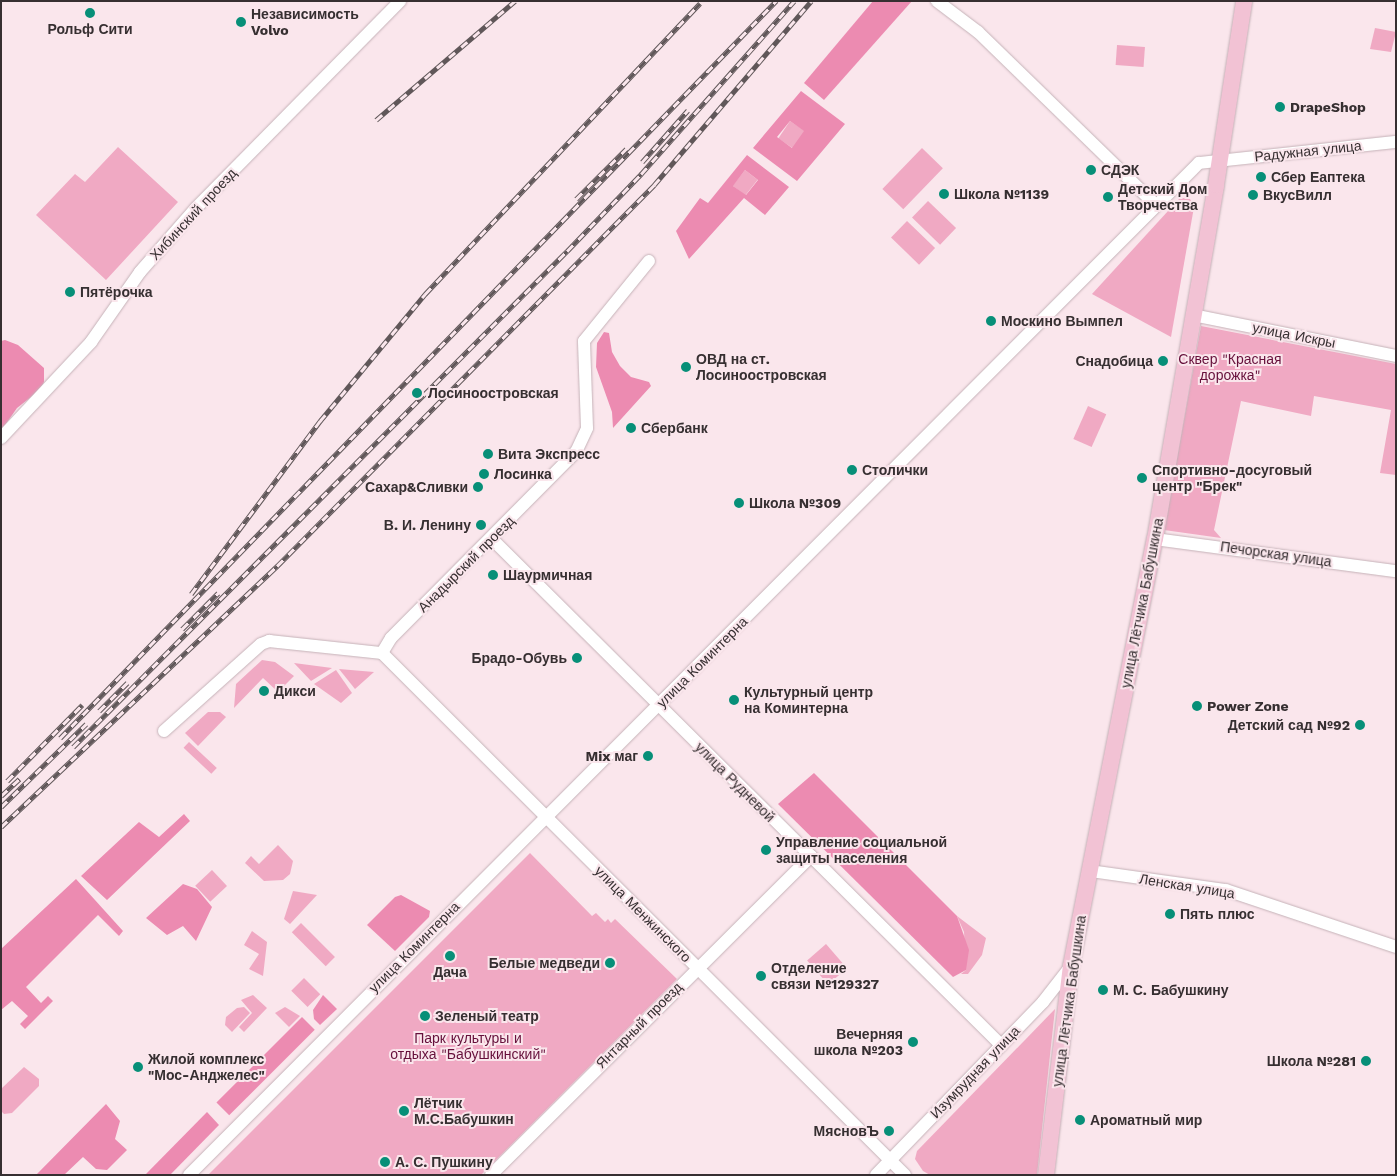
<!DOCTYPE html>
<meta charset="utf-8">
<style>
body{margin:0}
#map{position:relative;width:1397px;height:1176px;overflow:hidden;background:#fae6ec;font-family:"Work Sans",sans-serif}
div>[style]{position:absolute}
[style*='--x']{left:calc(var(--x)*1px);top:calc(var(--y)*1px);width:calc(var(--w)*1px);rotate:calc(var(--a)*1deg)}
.green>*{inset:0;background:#f0a9c3;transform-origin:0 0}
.forest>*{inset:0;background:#ec8bb1;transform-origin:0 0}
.roads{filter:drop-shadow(0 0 1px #c5b2b8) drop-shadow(0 0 1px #c5b2b8)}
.minor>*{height:12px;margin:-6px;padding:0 6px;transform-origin:6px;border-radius:6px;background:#fff}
.major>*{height:16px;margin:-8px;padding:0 8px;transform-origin:8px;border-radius:8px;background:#f2c2d4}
.rail>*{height:4.5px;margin-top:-2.25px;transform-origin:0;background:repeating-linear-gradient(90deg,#fae6ec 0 8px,#605759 0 16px);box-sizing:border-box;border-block:1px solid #605759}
.dots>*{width:14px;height:14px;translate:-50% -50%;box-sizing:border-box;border:2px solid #fae6ec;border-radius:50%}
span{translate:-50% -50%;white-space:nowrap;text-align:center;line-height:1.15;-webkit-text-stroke:4px #fae6ec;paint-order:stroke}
.poi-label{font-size:14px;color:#362f31;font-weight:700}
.left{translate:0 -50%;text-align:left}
.right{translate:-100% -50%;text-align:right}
.street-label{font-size:14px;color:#362f31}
.park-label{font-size:14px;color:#66103b}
.frame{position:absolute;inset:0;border:2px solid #362f31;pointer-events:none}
</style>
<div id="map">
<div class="green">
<div style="clip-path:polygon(1375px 28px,1396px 32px,1391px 52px,1370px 49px)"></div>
<div style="left:1117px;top:45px;width:28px;height:20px;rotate:4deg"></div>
<div style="left:790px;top:121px;width:18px;height:21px;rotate:34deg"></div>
<div style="clip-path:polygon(118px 147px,178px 202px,106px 280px,36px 215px,75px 174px,85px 182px)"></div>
<div style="left:922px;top:148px;width:29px;height:57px;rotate:44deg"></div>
<div style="left:745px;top:170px;width:16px;height:20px;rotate:38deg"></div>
<div style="clip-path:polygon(1189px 197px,1194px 207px,1171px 337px,1092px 294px,1179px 199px)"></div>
<div style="left:928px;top:201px;width:39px;height:23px;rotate:44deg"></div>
<div style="left:907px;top:221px;width:39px;height:23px;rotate:44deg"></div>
<div style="clip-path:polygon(1201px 326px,1396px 364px,1396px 475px,1380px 473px,1391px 410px,1314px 396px,1311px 416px,1241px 401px,1214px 530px,1221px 538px,1164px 530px)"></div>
<div style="left:1088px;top:406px;width:20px;height:36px;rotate:24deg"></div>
<div style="clip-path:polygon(262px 660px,275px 662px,294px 676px,278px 692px,263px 678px,234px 708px,236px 684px)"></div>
<div style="clip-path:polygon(294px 663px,332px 668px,311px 681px)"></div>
<div style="clip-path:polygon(339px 669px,374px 672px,355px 689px)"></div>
<div style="clip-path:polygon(336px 670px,352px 693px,341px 703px,314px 684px)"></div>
<div style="clip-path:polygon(208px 712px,220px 712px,226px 717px,198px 746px,185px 733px)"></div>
<div style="left:189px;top:742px;width:38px;height:8px;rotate:43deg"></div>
<div style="clip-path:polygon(278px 845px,293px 861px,290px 874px,283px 880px,264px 881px,245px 863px,251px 856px,259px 864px)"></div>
<div style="clip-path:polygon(530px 853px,592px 916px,596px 913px,605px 922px,608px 919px,611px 923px,615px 919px,677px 979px,481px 1175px,208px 1175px)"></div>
<div style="left:212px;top:870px;width:22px;height:23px;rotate:47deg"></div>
<div style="clip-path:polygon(293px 891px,317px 895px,290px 924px,284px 919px)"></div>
<div style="clip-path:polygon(957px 916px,986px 938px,982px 955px,968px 974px,961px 974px,966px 970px,964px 932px)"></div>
<div style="left:301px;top:923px;width:48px;height:13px;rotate:45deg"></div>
<div style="clip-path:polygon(252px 931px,267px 942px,263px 976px,249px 969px,259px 954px,244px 945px)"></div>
<div style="left:826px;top:944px;width:32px;height:25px;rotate:49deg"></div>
<div style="left:304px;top:978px;width:23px;height:18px;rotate:45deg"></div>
<div style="clip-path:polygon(253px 995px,267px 1008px,244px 1032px,239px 1027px,252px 1013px,241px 1000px)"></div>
<div style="clip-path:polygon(244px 1007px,250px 1013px,232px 1032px,225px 1025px,226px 1017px,237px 1008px)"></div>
<div style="clip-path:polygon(285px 1007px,300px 1016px,289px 1027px,275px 1013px)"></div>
<div style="clip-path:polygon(1055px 1009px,1037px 1175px,930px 1175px,923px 1171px,915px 1159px,917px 1151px)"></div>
<div style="clip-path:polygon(24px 1067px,39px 1079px,39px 1086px,12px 1113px,4px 1114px,1px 1111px,1px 1089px)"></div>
</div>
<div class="forest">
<div style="clip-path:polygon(873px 1px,912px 1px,824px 100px,804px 83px)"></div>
<div style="clip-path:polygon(evenodd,801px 91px,845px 124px,797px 181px,753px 148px,801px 91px,790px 121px,804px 131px,792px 148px,777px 137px,790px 121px)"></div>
<div style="clip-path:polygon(evenodd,747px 155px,789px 187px,765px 215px,744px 198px,689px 259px,676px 231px,700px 198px,708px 203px,747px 155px,745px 170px,758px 180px,746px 195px,733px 186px,745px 170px)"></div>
<div style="clip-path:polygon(604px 332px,609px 333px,612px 352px,620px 366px,631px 377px,649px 382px,651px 386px,613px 428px,612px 412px,596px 367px,597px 343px)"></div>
<div style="clip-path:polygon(5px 340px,18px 345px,44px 368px,44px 382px,40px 390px,17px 408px,1px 431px,1px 341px)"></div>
<div style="clip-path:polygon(814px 773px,957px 916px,969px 950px,966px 970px,953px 977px,778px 804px)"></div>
<div style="clip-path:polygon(184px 814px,190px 821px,107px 900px,81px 876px,139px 822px,159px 837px)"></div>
<div style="clip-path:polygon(76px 879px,123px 931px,119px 936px,98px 915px,26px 987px,41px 1003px,48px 996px,53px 1001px,25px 1029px,20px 1024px,28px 1016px,12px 1001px,1px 1010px,1px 949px)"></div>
<div style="clip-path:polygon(183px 884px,197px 889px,212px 907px,196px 941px,183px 926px,167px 935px,146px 918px)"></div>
<div style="clip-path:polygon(401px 895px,430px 911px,429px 917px,395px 951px,367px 925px,395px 897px)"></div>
<div style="clip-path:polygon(323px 995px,337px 1009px,320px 1025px,314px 1019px,313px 1010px)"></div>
<div style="left:302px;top:1017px;width:18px;height:121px;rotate:45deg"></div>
<div style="clip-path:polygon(106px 1104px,120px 1121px,115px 1139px,127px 1150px,107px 1170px,96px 1169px,83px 1157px,64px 1175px,36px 1175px)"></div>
<div style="clip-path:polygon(207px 1112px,219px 1125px,170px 1175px,145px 1175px)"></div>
</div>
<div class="roads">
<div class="minor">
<div style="--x:937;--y:1;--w:51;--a:37.1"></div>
<div style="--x:978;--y:32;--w:248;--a:44.2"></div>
<div style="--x:1193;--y:315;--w:207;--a:11.4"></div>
<div style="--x:1;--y:438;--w:132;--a:-46.8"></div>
<div style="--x:91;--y:342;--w:85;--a:-55"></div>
<div style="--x:140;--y:272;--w:85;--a:-48.8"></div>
<div style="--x:196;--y:208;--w:291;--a:-45.4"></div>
<div style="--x:492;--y:539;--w:718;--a:44.83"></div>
<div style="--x:1155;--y:539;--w:243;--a:7.6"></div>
<div style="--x:382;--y:653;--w:739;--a:44.95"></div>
<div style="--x:382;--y:653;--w:17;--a:-59"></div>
<div style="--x:391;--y:638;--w:262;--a:-45.2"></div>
<div style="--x:576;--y:452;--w:26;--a:-65"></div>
<div style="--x:587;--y:428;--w:87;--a:-92"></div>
<div style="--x:584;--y:341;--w:103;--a:-50.9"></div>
<div style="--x:164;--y:731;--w:130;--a:-41.9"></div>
<div style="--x:261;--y:644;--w:9;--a:-21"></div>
<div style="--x:269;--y:641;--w:114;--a:6.1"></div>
<div style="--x:1090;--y:871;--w:137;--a:8"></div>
<div style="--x:1226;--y:890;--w:179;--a:18.5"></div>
<div style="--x:189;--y:1175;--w:1430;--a:-45.06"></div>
<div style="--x:1199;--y:163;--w:198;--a:-6.1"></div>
<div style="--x:491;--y:1175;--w:452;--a:-44.9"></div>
<div style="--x:876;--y:1175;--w:240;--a:-46"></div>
<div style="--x:1043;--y:1002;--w:46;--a:-52.1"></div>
</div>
<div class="major">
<div style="--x:1046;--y:1175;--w:210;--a:-83.2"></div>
<div style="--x:1071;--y:966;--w:435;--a:-78.9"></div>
<div style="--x:1155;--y:539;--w:359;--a:-80.2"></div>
<div style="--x:1216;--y:185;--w:186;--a:-81.3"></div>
</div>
</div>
<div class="rail">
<div style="--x:376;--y:120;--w:183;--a:-40.6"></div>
<div style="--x:642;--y:162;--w:69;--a:-48.5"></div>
<div style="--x:576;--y:199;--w:71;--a:-45"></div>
<div style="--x:191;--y:594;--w:216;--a:-53.3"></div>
<div style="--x:320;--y:421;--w:165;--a:-50.4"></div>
<div style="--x:425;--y:294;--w:400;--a:-46.6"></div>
<div style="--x:182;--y:629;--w:51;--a:-45"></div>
<div style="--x:99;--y:711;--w:40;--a:-45"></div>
<div style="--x:60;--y:738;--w:1028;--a:-45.83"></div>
<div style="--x:73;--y:747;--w:700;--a:-45.12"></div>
<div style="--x:567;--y:251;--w:107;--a:-46.1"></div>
<div style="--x:641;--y:174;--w:231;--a:-48.5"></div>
<div style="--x:7;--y:781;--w:107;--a:-45.4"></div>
<div style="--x:1;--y:796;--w:25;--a:-43"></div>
<div style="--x:1;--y:807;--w:119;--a:-44.3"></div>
<div style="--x:1;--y:827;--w:380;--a:-43.4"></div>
<div style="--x:277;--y:566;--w:536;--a:-45.3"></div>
<div style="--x:654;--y:185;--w:242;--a:-49.5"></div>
</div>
<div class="dots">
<div style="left:90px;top:13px;background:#078f78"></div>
<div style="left:241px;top:22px;background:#078f78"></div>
<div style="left:1280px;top:107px;background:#078f78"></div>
<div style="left:1091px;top:170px;background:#078f78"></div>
<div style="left:1261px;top:177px;background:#078f78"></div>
<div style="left:944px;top:194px;background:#078f78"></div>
<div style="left:1253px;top:195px;background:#078f78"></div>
<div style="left:1108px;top:197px;background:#078f78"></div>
<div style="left:70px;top:292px;background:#078f78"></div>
<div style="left:991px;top:321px;background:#078f78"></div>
<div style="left:1163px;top:361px;background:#078f78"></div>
<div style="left:686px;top:367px;background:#078f78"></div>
<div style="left:417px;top:393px;background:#078f78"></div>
<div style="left:631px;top:428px;background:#078f78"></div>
<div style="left:488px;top:454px;background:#078f78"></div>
<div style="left:852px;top:470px;background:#078f78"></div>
<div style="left:484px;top:474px;background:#078f78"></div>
<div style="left:1142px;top:478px;background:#078f78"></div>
<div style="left:478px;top:487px;background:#078f78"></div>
<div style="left:739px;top:503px;background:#078f78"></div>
<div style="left:481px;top:525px;background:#078f78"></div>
<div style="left:493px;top:575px;background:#078f78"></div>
<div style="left:577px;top:658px;background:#078f78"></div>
<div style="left:264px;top:691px;background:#078f78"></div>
<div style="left:734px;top:700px;background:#078f78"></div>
<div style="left:1197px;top:706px;background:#078f78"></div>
<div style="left:1360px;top:725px;background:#078f78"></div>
<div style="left:648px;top:756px;background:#078f78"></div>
<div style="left:766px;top:850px;background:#078f78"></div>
<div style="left:1170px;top:914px;background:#078f78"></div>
<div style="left:450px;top:956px;background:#078f78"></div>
<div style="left:610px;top:963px;background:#078f78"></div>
<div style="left:761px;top:976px;background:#078f78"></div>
<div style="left:1103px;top:990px;background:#078f78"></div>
<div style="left:425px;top:1016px;background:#078f78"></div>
<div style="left:913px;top:1042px;background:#078f78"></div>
<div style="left:1366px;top:1061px;background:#078f78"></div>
<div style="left:138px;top:1067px;background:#078f78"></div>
<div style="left:404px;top:1111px;background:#078f78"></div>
<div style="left:1080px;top:1120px;background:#078f78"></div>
<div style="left:889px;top:1131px;background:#078f78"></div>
<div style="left:385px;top:1162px;background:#078f78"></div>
</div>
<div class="poi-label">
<span class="left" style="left:251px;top:22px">Независимость<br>Volvo</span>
<span style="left:90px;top:29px">Рольф Сити</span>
<span class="left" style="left:1290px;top:107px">DrapeShop</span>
<span class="left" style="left:1101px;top:170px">СДЭК</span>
<span class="left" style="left:1271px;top:177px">Сбер Еаптека</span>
<span class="left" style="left:1118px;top:197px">Детский Дом<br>Творчества</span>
<span class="left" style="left:954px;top:194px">Школа №1139</span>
<span class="left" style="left:1263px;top:195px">ВкусВилл</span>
<span class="left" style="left:80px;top:292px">Пятёрочка</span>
<span class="left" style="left:1001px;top:321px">Москино Вымпел</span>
<span class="left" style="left:696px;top:367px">ОВД на ст.<br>Лосиноостровская</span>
<span class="right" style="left:1153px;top:361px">Снадобица</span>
<span class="left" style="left:428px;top:393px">Лосиноостровская</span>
<span class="left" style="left:641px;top:428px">Сбербанк</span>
<span class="left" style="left:498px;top:454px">Вита Экспресс</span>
<span class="left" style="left:862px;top:470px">Столички</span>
<span class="left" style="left:1152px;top:478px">Спортивно-досуговый<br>центр "Брек"</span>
<span class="left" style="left:494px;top:474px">Лосинка</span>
<span class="right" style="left:468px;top:487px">Сахар&amp;Сливки</span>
<span class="left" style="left:749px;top:503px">Школа №309</span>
<span class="right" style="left:471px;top:525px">В. И. Ленину</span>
<span class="left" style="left:503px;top:575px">Шаурмичная</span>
<span class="right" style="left:567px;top:658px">Брадо-Обувь</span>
<span class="left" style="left:274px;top:691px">Дикси</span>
<span class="left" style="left:744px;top:700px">Культурный центр<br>на Коминтерна</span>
<span class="left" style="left:1207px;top:706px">Power Zone</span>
<span class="right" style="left:1350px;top:725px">Детский сад №92</span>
<span class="right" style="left:638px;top:756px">Mix маг</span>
<span class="left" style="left:776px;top:850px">Управление социальной<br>защиты населения</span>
<span class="left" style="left:1180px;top:914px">Пять плюс</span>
<span class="right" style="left:600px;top:963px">Белые медведи</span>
<span class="left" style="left:771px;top:976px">Отделение<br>связи №129327</span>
<span style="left:450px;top:972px">Дача</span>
<span class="left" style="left:1113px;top:990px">М. С. Бабушкину</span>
<span class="left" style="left:435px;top:1016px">Зеленый театр</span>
<span class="right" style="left:903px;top:1042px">Вечерняя<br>школа №203</span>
<span class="left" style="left:148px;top:1067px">Жилой комплекс<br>"Мос-Анджелес"</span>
<span class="right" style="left:1356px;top:1061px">Школа №281</span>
<span class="left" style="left:414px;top:1111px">Лётчик<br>М.С.Бабушкин</span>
<span class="left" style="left:1090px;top:1120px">Ароматный мир</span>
<span class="right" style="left:879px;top:1131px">МясновЪ</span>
<span class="left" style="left:395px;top:1162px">А. С. Пушкину</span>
</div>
<div class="street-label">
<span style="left:1308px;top:151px;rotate:-6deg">Радужная улица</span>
<span style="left:193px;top:214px;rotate:-47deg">Хибинский проезд</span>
<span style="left:1294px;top:335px;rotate:11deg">улица Искры</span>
<span style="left:1276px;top:554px;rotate:8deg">Печорская улица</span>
<span style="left:466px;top:564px;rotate:-45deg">Анадырский проезд</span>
<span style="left:1142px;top:603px;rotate:-79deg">улица Лётчика Бабушкина</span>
<span style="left:702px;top:662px;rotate:-45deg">улица Коминтерна</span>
<span style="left:735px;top:782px;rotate:45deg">улица Рудневой</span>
<span style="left:1187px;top:886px;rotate:9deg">Ленская улица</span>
<span style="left:643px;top:914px;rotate:45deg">улица Менжинского</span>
<span style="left:414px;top:947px;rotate:-45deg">улица Коминтерна</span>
<span style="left:1069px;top:1001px;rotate:-82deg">улица Лётчика Бабушкина</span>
<span style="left:639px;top:1025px;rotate:-45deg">Янтарный проезд</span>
<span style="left:975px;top:1072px;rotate:-46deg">Изумрудная улица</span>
</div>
<div class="park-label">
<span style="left:1230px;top:367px">Сквер "Красная<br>дорожка"</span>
<span style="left:468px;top:1046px">Парк культуры и<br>отдыха "Бабушкинский"</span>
</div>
<div class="frame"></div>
</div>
